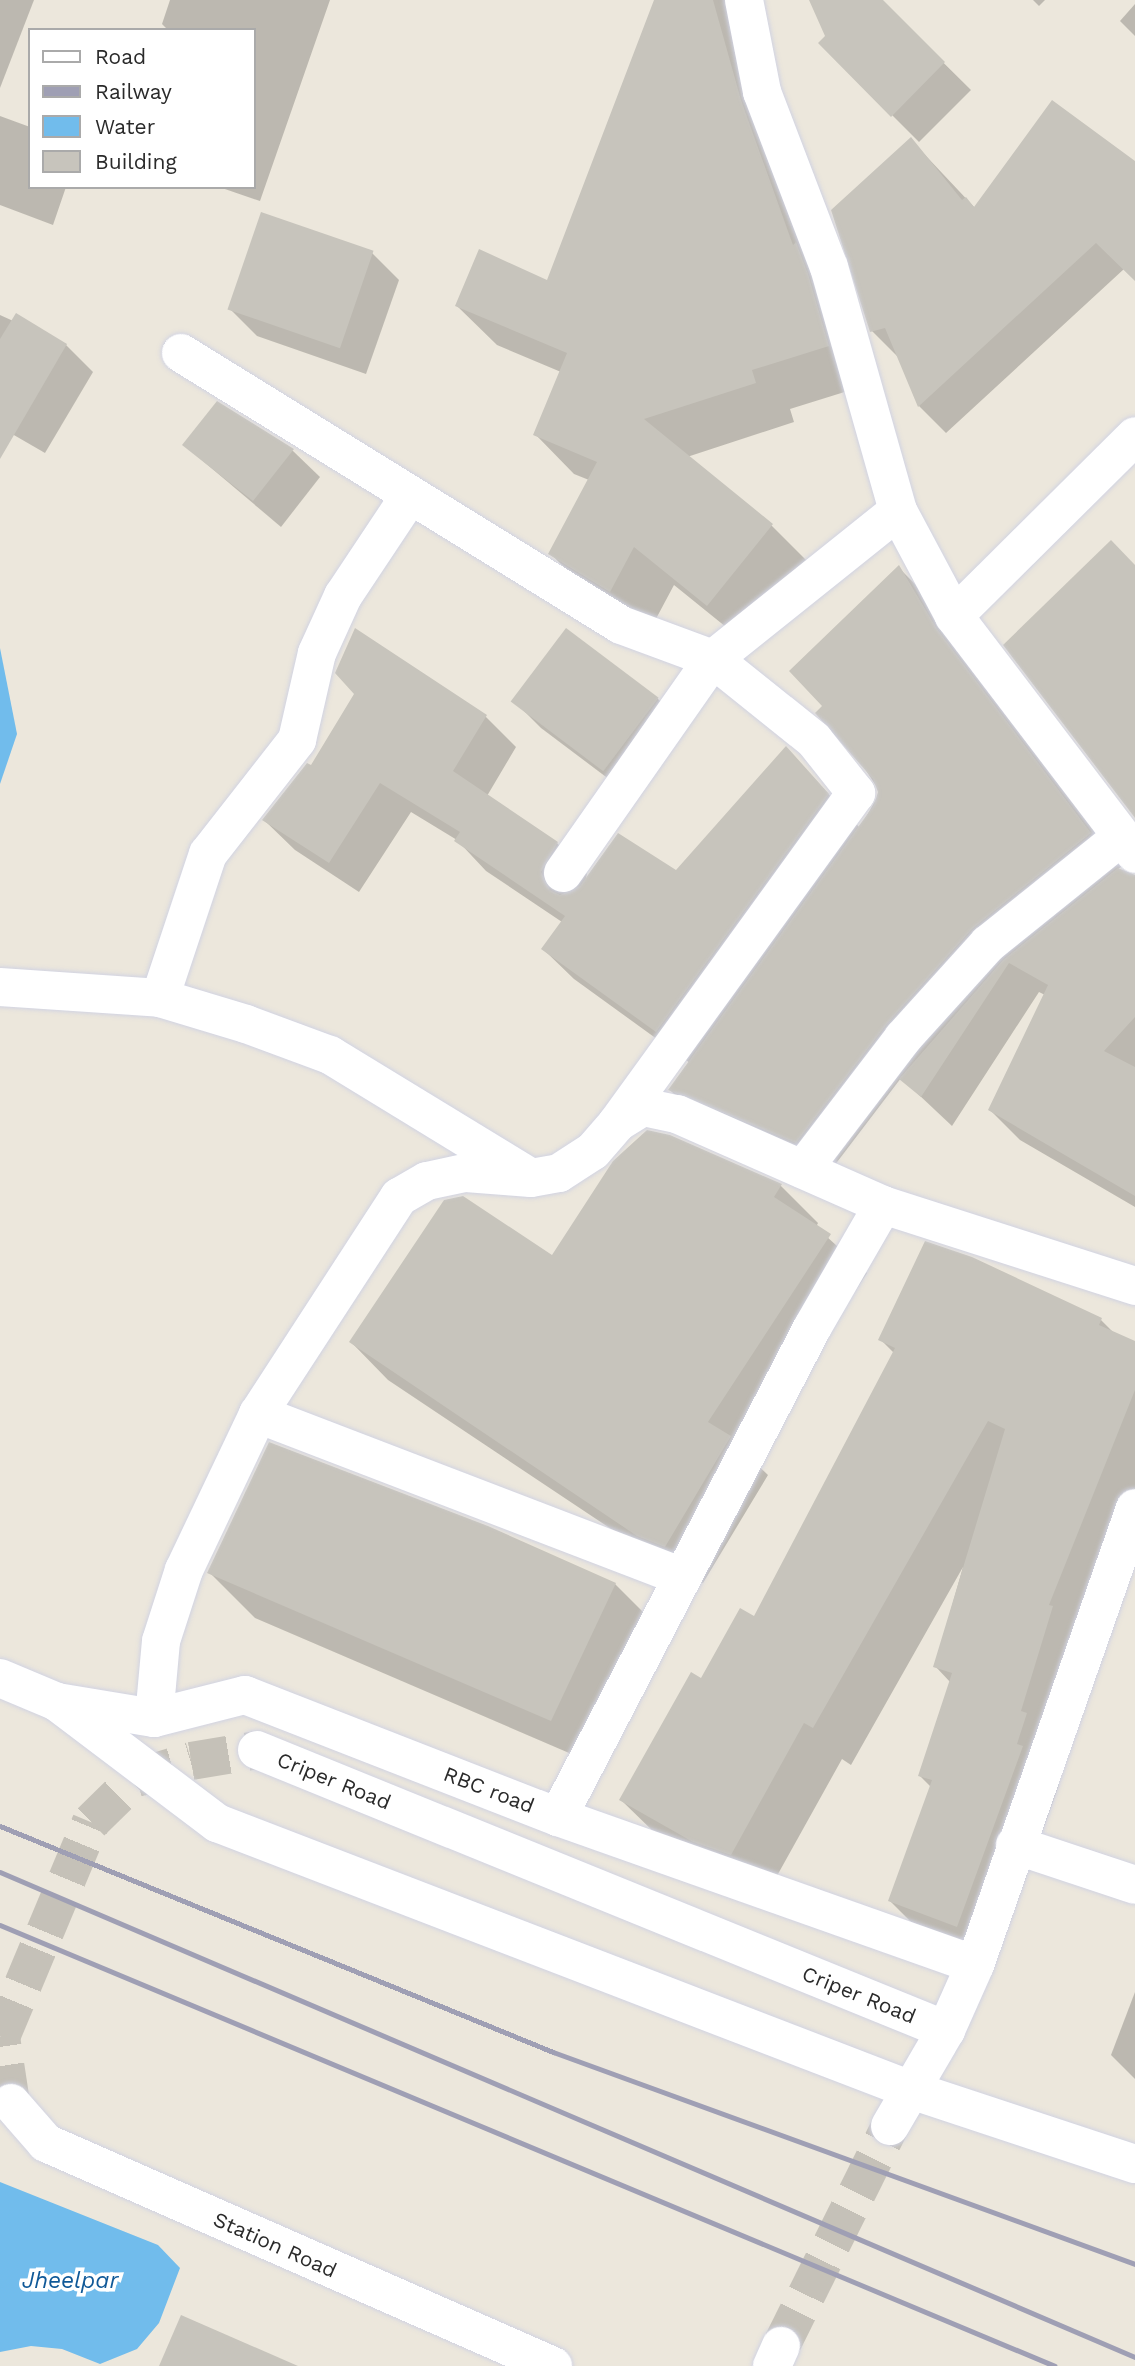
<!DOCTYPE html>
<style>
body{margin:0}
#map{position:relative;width:1135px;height:2366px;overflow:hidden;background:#ece7dc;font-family:"Work Sans",sans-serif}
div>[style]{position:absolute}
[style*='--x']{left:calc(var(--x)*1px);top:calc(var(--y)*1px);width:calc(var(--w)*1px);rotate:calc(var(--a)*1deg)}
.water>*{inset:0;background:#71bcec}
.shadow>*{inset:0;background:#0003}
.building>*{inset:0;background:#c7c4bc;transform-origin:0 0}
.street-tunnel>*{height:38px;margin-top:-19px;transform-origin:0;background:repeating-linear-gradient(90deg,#c5c1b8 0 38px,transparent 0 57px)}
.secondary-tunnel>*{height:38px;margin-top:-19px;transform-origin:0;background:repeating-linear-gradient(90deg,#c5c1b8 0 38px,transparent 0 57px)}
.roads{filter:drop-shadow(0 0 2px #d1d3e2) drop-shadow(0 0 2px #d1d3e2)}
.street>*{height:38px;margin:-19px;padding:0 19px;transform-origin:19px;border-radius:19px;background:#fff}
.secondary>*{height:38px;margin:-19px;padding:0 19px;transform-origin:19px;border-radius:19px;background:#fff}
.rail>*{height:5px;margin:-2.5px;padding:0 2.5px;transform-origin:2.5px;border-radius:2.5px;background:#9f9fb4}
span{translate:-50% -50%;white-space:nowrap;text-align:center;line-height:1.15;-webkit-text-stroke:7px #fff;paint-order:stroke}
.street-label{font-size:21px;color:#2a2a2a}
.water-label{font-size:23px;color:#105998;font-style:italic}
.legend{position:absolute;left:28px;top:28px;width:228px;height:161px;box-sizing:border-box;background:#fff;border:2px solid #aaa;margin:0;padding:9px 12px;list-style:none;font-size:21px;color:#2a2a2a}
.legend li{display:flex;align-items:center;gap:14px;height:35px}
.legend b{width:35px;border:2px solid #aaa}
</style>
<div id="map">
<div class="water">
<div style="clip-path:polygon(0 648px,17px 734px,0 784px)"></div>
<div style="clip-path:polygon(0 2182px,158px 2245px,180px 2268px,159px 2323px,137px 2349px,100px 2364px,62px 2349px,31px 2346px,0 2352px)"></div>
</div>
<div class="shadow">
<div style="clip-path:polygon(0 0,34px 0,0 88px)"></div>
<div style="clip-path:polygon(170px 0,330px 0,260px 201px,219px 187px,254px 187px,254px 30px,168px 30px,162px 24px)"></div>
<div style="clip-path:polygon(656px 0,728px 0,867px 385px,790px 409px,794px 422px,687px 457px,772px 526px,811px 565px,747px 644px,674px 585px,650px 630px,590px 594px,551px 554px,589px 480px,574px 474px,535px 434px,561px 372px,497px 345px,457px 306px,548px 283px)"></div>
<div style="clip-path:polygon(811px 0,880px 0,971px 90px,919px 142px,820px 43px,827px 36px)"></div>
<div style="clip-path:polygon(1033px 0,1045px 0,1039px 6px)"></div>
<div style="clip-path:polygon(1135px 4px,1135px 36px,1120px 21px)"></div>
<div style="clip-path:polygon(0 116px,30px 127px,30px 187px,66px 187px,53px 225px,0 205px)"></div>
<div style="clip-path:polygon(911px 140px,975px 208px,1135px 166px,1135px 279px,1124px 269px,946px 433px,919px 406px,899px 358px,872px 331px)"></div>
<div style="clip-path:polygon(372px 253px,399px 280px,366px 374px,257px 336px,230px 309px)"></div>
<div style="clip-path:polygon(0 315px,66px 345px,93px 372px,45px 453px,0 427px)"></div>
<div style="clip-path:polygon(217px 403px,293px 451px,320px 477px,281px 527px,184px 445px)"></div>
<div style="clip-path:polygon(899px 568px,931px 600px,1122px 866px,1106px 879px,1135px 907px,1135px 1207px,1020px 1140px,990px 1110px,1045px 995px,1039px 992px,952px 1126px,901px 1078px,828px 1174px,702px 1122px,670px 1090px,690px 1063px,574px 979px,543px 949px,562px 922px,486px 871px,457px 840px,411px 812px,359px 892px,295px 850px,264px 820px,311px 767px,356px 693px,355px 630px,486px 717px,516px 747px,487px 796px,557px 843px,587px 874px,585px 882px,676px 872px,786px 748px,860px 828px,880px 792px,824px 706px)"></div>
<div style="clip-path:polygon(567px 631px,658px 699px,685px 725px,634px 798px,541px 728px,515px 702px)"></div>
<div style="clip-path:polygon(670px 1137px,781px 1186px,818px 1223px,816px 1227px,867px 1273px,748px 1456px,768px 1475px,703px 1583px,677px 1573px,388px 1380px,351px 1342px,552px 1257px)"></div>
<div style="clip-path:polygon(1101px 1320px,1115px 1334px,1135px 1343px,1135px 1514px,1054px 1780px,1059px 1785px,995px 1964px,928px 1939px,890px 1901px,931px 1787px,920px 1776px,951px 1683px,935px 1666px,963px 1567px,851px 1765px,842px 1759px,768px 1892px,659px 1837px,621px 1800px,701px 1680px,754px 1619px,894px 1353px,880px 1339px)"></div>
<div style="clip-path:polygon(209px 1572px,615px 1584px,661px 1630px,597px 1765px,255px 1618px)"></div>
<div style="clip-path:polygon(1135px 1992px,1135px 2079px,1111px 2055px)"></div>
</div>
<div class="building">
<div style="clip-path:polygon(654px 0,713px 0,741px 100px,793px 245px,796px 242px,808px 274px,829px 346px,752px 370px,756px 383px,644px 419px,773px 524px,707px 606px,634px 547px,610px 592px,548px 554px,597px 462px,533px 435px,567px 353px,455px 306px,479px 249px,547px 280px)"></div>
<div style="clip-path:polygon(809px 0,883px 0,945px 62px,891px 117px,818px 43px,825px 36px)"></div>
<div style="clip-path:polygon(1052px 100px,1135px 161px,1135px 281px,1096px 243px,918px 407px,885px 328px,870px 332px,831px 210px,911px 137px,962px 200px,966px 197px,974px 207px)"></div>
<div style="left:261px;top:212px;width:119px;height:103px;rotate:19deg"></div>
<div style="clip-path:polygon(16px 313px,67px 344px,0 459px,0 339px)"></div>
<div style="clip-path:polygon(217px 401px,294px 449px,253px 501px,182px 445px)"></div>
<div style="clip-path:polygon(1111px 540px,1135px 565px,1135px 818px,1003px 645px)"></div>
<div style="clip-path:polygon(899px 565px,937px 629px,1091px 833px,972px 929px,886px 1025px,796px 1143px,668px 1090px,874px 805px,878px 792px,873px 779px,815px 713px,822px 706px,789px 671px)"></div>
<div style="clip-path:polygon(355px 628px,487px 715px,453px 771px,558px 842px,541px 872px,550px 890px,560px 895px,580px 886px,618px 833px,676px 870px,786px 746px,829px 794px,656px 1032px,541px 949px,565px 916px,454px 841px,460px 832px,380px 783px,329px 863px,262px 820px,307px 763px,311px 765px,354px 694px,335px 673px)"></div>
<div style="left:566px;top:628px;width:116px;height:92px;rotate:37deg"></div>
<div style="clip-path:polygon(1118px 868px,1135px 875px,1135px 1017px,1104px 1051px,1135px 1067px,1135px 1196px,988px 1110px,1048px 985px,1009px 963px,921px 1097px,899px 1079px,1003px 960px)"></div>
<div style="clip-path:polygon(647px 1130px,670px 1135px,782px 1184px,774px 1197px,831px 1234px,708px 1422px,731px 1436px,665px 1547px,637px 1536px,349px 1342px,444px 1200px,463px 1196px,552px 1255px,613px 1161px)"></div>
<div style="clip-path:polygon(925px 1241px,972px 1257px,1102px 1318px,1099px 1325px,1135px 1341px,1135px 1390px,1049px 1605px,1053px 1606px,1021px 1711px,1027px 1713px,1017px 1744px,1023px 1746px,957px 1927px,888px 1901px,932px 1780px,918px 1776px,952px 1673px,933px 1667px,1005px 1429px,988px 1421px,813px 1728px,804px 1723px,731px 1855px,693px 1842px,619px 1800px,691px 1672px,701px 1678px,740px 1608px,754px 1616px,895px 1348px,878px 1340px)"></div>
<div style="clip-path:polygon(269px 1442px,488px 1526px,616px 1583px,551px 1721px,207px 1573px)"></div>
<div style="clip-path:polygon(181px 2315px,298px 2366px,159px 2366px)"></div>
</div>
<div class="street-tunnel">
<div style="--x:781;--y:2346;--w:246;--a:-63.6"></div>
</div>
<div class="secondary-tunnel">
<div style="--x:11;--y:2103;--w:67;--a:-98.6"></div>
<div style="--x:1;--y:2037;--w:233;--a:-67.3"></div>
<div style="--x:91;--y:1822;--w:63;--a:-44.4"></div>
<div style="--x:136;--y:1778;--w:58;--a:-17.2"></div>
<div style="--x:191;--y:1761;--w:67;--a:-9.5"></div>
</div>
<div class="roads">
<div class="street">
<div style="--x:181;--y:353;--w:517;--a:31.72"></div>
<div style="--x:621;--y:625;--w:98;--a:20.3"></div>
<div style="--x:713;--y:659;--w:237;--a:-38.7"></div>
<div style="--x:954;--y:616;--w:255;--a:-44.8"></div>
<div style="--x:563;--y:873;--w:261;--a:-55"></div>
<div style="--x:713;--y:659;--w:129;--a:38.7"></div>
<div style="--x:814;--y:740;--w:68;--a:51.6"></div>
<div style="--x:856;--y:793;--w:407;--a:125.9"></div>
<div style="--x:0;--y:987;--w:160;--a:3.9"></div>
<div style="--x:160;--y:998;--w:90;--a:16.8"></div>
<div style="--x:246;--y:1024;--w:90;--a:20.3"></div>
<div style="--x:330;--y:1055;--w:228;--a:31.4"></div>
<div style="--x:160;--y:998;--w:152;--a:-71.6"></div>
<div style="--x:208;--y:854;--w:145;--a:-52"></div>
<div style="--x:297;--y:740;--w:89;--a:-77.1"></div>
<div style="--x:317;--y:653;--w:63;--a:-65.5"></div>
<div style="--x:343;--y:596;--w:121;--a:-56.4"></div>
<div style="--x:803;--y:1169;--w:165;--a:-52.6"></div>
<div style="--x:903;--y:1038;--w:127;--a:-47.9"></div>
<div style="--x:988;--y:944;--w:171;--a:-38.8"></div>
<div style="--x:258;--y:1414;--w:454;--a:21"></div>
<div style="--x:57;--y:1702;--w:98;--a:9.4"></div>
<div style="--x:154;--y:1718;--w:94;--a:-14.2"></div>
<div style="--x:245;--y:1695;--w:336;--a:21.3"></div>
<div style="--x:558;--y:1817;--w:442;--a:19.5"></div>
<div style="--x:154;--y:1718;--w:77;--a:-84.8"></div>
<div style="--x:161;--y:1641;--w:75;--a:-72.1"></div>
<div style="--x:184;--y:1570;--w:173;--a:-64.6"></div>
<div style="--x:258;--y:1414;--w:259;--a:-57"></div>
<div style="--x:399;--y:1197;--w:32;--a:-30"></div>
<div style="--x:427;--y:1181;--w:40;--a:-12"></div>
<div style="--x:466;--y:1173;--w:65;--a:4.4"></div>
<div style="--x:531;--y:1178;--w:28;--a:-10"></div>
<div style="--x:559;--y:1173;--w:40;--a:-32.9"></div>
<div style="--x:593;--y:1151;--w:37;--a:-49"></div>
<div style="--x:617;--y:1123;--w:31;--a:-32"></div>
<div style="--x:643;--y:1107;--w:35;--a:12"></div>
<div style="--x:677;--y:1114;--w:225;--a:23.8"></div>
<div style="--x:558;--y:1817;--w:551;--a:-62.55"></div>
<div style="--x:812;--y:1328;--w:142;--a:-60"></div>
<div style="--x:883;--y:1205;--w:265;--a:17.8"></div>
<div style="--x:1015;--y:1845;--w:126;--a:18.4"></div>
<div style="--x:890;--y:2126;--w:42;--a:-59.7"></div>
<div style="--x:911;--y:2090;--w:236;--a:18.3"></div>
<div style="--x:772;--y:2366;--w:22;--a:-66"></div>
</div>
<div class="secondary">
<div style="--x:744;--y:0;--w:94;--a:78.9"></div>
<div style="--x:762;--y:92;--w:187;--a:69.1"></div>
<div style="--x:829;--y:267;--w:254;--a:74.2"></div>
<div style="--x:898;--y:511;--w:119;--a:61.9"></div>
<div style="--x:954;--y:616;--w:299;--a:52.7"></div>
<div style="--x:0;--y:1678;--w:62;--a:22.8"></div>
<div style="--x:57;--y:1702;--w:201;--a:37.1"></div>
<div style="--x:217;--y:1823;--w:744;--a:21.04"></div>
<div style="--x:911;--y:2090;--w:69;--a:-59.7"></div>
<div style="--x:257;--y:1750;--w:744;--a:22.12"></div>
<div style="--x:946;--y:2030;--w:71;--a:-66"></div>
<div style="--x:975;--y:1965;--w:484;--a:-70.7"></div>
<div style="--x:11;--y:2103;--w:53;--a:48.8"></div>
<div style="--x:46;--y:2143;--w:554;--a:23.74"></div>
</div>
</div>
<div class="rail">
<div style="--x:0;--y:1826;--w:597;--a:22.23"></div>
<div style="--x:553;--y:2052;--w:619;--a:20.01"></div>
<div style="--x:0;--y:1872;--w:1234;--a:23.14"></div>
<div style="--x:0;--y:1925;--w:1143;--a:22.69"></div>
</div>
<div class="street-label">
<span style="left:334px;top:1781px;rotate:22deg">Criper Road</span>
<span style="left:489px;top:1790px;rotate:21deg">RBC road</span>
<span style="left:859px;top:1995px;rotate:22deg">Criper Road</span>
<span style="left:275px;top:2245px;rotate:24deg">Station Road</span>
</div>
<div class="water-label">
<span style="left:70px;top:2281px">Jheelpar</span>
</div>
<ul class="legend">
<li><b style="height:9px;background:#fff"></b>Road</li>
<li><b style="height:9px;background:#9f9fb4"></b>Railway</li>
<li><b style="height:19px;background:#71bcec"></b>Water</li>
<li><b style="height:19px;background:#c7c4bc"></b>Building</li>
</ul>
</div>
